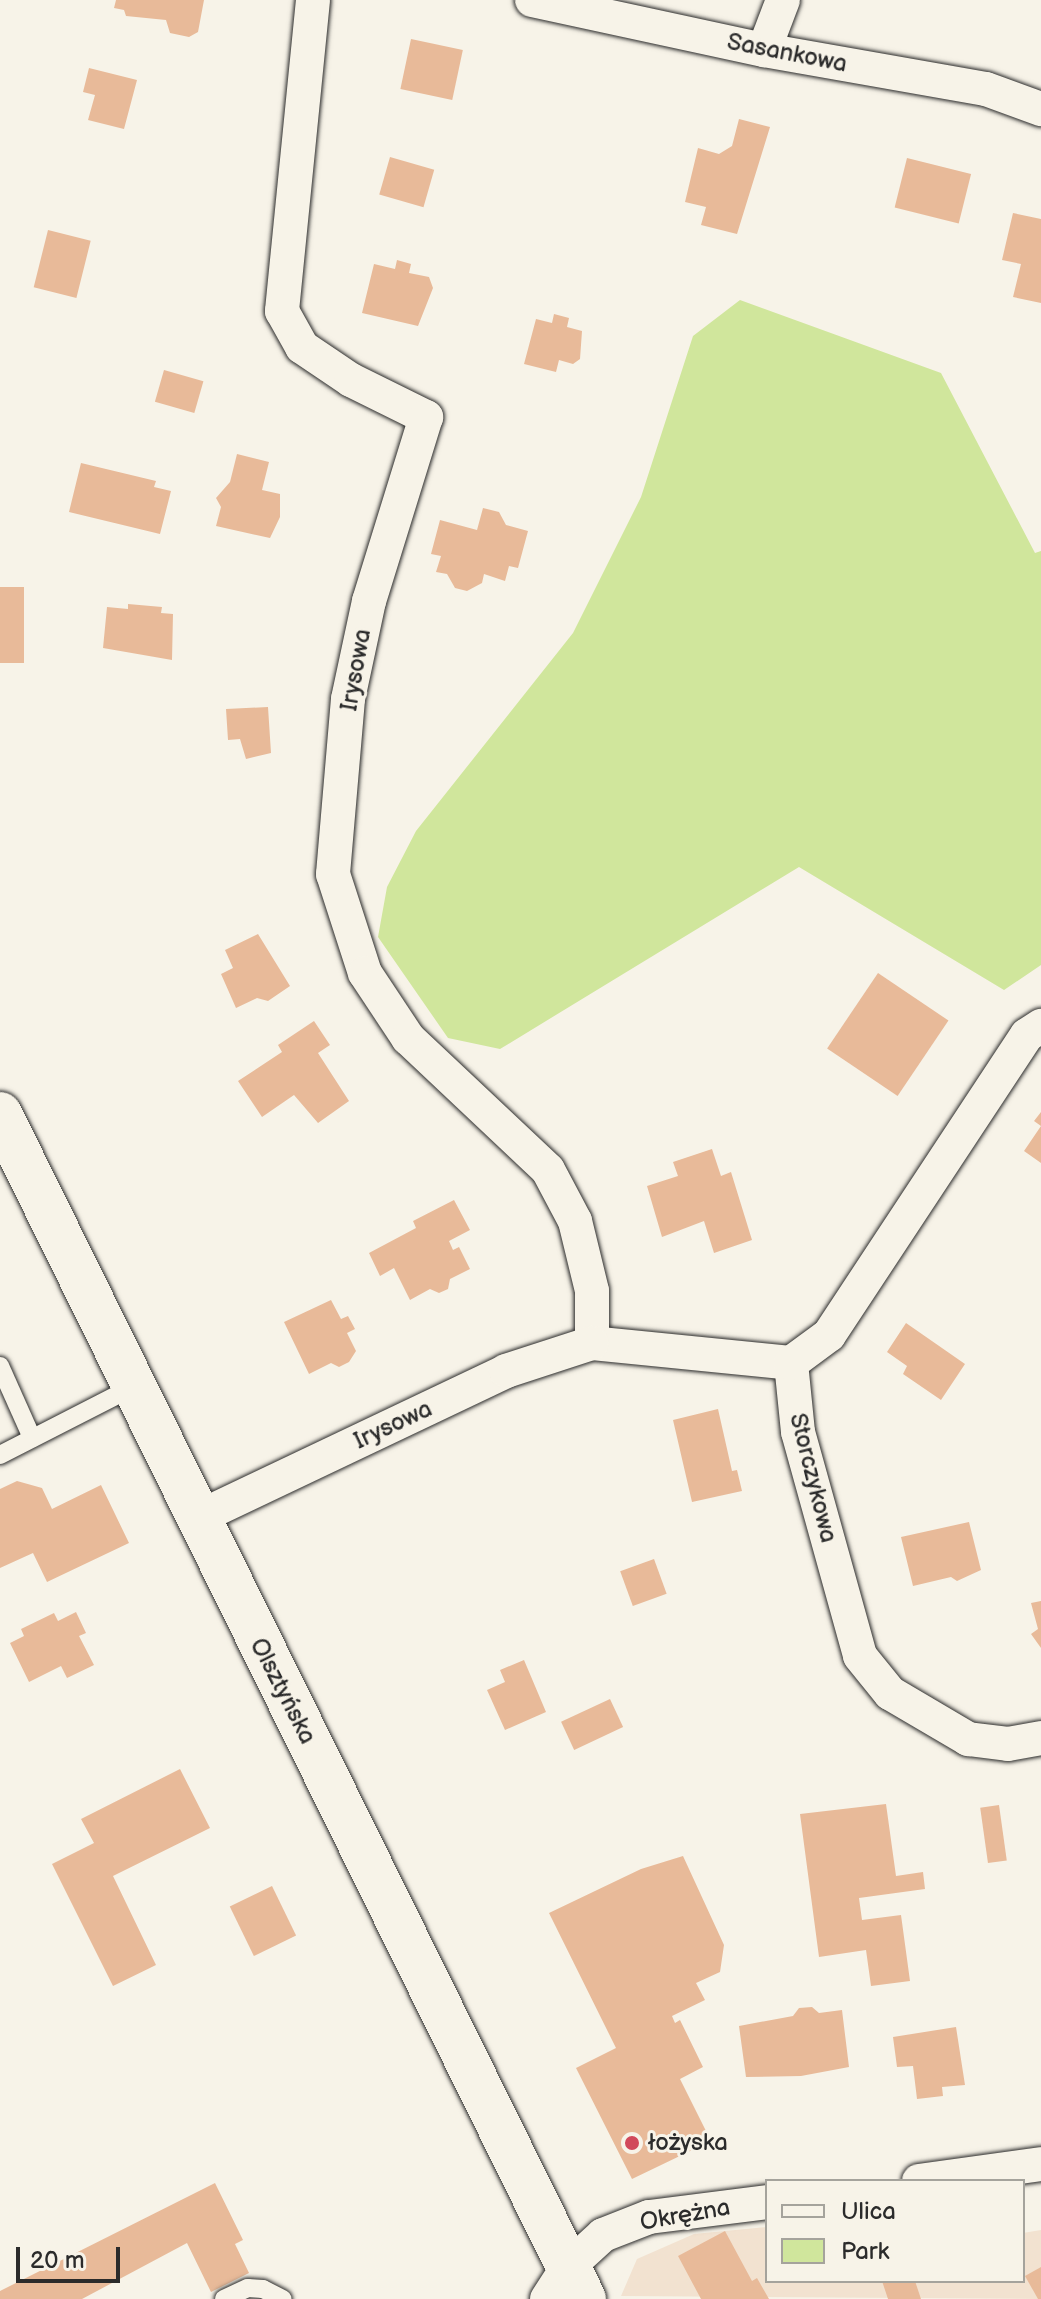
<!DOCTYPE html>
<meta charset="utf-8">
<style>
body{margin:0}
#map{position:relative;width:1041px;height:2299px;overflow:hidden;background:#f7f3e8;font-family:"Balsamiq Sans",sans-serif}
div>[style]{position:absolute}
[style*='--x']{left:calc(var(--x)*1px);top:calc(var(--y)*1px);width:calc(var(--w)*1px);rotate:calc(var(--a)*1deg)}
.built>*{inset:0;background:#f2e2d0}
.green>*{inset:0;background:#d0e69c}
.building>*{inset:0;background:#e8ba99;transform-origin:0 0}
.roads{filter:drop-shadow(0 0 2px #2b2b2b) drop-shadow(0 0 2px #2b2b2b)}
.lane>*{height:18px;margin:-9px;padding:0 9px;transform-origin:9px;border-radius:9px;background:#f7f3e8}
.street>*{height:34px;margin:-17px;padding:0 17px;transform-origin:17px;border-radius:17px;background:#f7f3e8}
.secondary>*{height:44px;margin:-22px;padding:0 22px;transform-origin:22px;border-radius:22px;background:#f7f3e8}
.dots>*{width:22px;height:22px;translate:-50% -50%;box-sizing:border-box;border:4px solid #f7f3e8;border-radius:50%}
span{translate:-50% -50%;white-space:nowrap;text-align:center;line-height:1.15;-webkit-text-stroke:6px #f7f3e8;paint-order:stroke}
.street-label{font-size:24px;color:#2b2b2b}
.poi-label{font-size:24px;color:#2b2b2b}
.left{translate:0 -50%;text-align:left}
.legend{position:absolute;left:765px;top:2179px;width:260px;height:104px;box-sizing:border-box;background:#f7f3e8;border:2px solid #a5a39c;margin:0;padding:10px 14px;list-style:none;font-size:24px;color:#2b2b2b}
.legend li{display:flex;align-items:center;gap:16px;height:40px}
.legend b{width:40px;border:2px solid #a5a39c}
.scale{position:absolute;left:16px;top:2247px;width:104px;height:36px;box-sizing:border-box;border:4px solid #2b2b2b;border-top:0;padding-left:10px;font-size:24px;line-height:28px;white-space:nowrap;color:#2b2b2b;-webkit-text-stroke:6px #f7f3e8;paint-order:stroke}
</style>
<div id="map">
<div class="built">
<div style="clip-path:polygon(767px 2227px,767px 2281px,1023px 2281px,1023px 2233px,1041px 2230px,1041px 2299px,621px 2296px,637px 2259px,694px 2234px)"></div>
</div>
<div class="green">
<div style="clip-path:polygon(740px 300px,941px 373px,1035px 553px,1041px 551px,1041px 965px,1004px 990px,799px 867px,500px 1049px,448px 1038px,378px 937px,387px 887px,416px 831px,573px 633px,641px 497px,693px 336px)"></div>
</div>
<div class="building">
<div style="clip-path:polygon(116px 0,204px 0,198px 32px,189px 37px,170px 33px,166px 20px,126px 16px,124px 10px,114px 8px)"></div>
<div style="left:411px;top:39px;width:53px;height:51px;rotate:12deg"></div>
<div style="clip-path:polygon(89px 68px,137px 80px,124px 129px,88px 120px,95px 95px,83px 92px)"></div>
<div style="clip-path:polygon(739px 119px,770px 127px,737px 234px,701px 225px,706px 207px,685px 202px,698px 148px,719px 154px,732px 146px)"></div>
<div style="left:390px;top:157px;width:46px;height:39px;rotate:16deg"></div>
<div style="left:907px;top:158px;width:66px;height:51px;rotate:14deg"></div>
<div style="clip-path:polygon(1013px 213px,1041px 219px,1041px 303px,1013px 297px,1021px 264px,1002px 260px)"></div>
<div style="left:48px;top:230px;width:44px;height:59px;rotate:14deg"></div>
<div style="clip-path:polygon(397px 260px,411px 264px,409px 273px,429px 277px,433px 288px,418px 326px,362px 313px,374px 264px,395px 269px)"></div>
<div style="clip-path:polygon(554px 314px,569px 318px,567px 327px,582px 331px,580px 359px,573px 364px,559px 360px,556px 372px,524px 364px,536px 319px,552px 323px)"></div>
<div style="left:164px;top:370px;width:41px;height:33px;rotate:16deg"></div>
<div style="clip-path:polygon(237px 454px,269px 462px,262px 490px,280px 494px,280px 517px,270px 538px,216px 526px,221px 507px,216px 498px,230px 482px)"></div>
<div style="clip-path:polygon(81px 463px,156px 481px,154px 487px,171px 491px,160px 534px,69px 512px)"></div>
<div style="clip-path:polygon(483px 508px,499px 512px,506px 525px,528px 531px,518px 568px,509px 566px,505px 581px,484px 574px,482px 583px,467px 591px,455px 588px,447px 574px,436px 572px,441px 556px,431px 554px,440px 520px,477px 530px)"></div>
<div style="left:0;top:587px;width:24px;height:76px"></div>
<div style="clip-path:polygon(128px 604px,162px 607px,161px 613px,173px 614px,172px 660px,103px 648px,107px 607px,128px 609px)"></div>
<div style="clip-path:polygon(268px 707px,271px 753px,246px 759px,240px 739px,228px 740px,226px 709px)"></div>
<div style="clip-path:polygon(258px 934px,290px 986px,268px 1001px,257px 998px,236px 1008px,221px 974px,233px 968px,225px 950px)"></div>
<div style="left:878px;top:973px;width:85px;height:91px;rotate:34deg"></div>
<div style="clip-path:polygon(314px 1021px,330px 1045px,318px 1053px,349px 1101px,318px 1123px,294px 1095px,262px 1117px,238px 1081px,282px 1052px,278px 1045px)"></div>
<div style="clip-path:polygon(1041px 1112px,1041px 1163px,1024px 1151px,1041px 1126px,1034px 1121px)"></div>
<div style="clip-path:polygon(712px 1149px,721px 1176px,731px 1172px,752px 1240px,714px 1253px,704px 1221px,662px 1237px,647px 1186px,678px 1176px,673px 1162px)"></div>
<div style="clip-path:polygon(454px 1200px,470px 1230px,449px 1241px,453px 1250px,459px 1247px,470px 1269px,450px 1279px,448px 1289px,439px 1293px,430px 1289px,410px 1300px,394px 1268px,380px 1276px,369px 1253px,416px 1228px,413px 1221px)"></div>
<div style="clip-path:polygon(331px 1300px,341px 1319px,348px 1316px,355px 1329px,347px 1333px,356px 1351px,349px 1362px,339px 1367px,331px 1363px,309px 1374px,284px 1322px)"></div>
<div style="clip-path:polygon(906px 1323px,965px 1364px,941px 1400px,903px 1374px,907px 1366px,887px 1352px)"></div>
<div style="clip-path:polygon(718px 1409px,732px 1471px,737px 1470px,742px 1491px,692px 1502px,673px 1420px)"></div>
<div style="clip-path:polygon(17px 1481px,42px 1488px,52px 1509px,101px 1485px,129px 1543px,47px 1582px,33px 1553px,0 1568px,0 1489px)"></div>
<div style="clip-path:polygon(969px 1522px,981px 1570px,957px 1581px,951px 1577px,913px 1586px,901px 1537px)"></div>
<div style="left:654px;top:1559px;width:37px;height:36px;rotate:70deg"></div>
<div style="clip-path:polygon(1041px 1601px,1041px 1648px,1031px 1634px,1038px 1629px,1031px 1603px)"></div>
<div style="clip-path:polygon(76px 1612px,86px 1633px,79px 1636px,94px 1665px,67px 1678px,61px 1666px,29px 1682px,10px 1643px,24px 1636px,21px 1629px,54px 1613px,58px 1621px)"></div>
<div style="clip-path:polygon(524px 1660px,546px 1712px,505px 1730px,487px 1690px,505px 1682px,500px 1670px)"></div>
<div style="left:610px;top:1699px;width:31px;height:54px;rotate:65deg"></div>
<div style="clip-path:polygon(180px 1769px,210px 1828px,113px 1876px,156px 1965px,113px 1986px,52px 1864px,94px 1843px,81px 1819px)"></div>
<div style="clip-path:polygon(886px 1804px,896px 1876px,923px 1872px,925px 1889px,859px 1898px,862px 1920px,901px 1915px,910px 1981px,871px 1986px,866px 1950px,819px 1957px,800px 1814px)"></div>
<div style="left:999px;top:1805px;width:56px;height:19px;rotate:82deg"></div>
<div style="clip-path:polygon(683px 1856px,724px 1945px,720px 1972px,696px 1983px,705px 2000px,672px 2016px,675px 2023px,680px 2020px,703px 2067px,680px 2079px,711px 2141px,632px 2179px,576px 2068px,616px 2048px,549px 1913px,641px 1869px)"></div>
<div style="left:272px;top:1886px;width:55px;height:47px;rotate:64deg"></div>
<div style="clip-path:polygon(812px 2007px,819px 2013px,842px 2010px,849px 2067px,801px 2076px,746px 2077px,739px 2026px,793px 2016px,799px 2008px)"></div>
<div style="clip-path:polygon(956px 2027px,965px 2085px,942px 2087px,943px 2096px,917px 2099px,913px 2066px,897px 2067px,893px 2037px)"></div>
<div style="clip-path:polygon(215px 2183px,243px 2240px,235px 2244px,249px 2273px,211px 2292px,187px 2243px,82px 2299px,0 2299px,0 2291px)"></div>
<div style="clip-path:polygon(725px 2231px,752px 2281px,757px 2278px,769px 2299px,701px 2299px,678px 2256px)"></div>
<div style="clip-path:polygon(1041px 2267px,1041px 2299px,1038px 2299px,1025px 2276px)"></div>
<div style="clip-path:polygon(882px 2281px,915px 2281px,921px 2299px,888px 2299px)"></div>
</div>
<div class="roads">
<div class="lane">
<div style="--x:0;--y:1366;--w:79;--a:66"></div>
<div style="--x:0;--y:1455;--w:149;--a:-27.1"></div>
<div style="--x:224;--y:2299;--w:26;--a:-25"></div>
<div style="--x:248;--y:2288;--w:15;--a:4"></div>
<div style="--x:263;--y:2289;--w:22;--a:27"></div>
</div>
<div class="street">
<div style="--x:313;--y:0;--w:313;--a:95.7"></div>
<div style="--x:282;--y:311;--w:41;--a:60.9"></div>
<div style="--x:302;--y:347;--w:59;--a:34"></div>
<div style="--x:351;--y:380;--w:84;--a:26.3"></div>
<div style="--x:426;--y:417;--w:193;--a:107.2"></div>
<div style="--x:369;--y:601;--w:100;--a:102.1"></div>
<div style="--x:348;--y:699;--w:176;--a:94.9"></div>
<div style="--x:333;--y:874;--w:104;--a:72.1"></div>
<div style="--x:365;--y:973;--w:78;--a:56.5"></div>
<div style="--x:408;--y:1038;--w:192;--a:43.3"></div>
<div style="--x:548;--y:1170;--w:58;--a:62.1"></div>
<div style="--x:575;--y:1221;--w:72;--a:76.3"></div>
<div style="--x:592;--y:1291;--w:52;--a:90"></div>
<div style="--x:592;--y:1343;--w:200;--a:5.7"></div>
<div style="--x:532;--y:0;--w:237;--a:12.2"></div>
<div style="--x:764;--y:50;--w:225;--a:10"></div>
<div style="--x:986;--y:89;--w:59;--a:20"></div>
<div style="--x:764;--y:50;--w:53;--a:-69.2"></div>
<div style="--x:791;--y:1363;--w:69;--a:84.2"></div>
<div style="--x:798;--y:1432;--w:232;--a:74.5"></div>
<div style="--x:860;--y:1656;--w:48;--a:51"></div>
<div style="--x:890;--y:1693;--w:91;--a:30.5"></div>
<div style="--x:968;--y:1739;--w:40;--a:7.1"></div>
<div style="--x:1008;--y:1744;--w:34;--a:-10"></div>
<div style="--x:791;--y:1363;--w:47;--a:-36.4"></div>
<div style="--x:829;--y:1335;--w:359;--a:-56.6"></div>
<div style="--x:1027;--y:1035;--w:17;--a:-33"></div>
<div style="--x:197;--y:1518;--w:342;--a:-25.4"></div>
<div style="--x:506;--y:1371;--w:90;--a:-18"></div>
<div style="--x:919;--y:2181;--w:123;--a:-7.9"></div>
<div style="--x:547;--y:2299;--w:38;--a:-57"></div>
<div style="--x:568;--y:2267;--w:47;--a:-42.4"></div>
<div style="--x:603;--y:2235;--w:49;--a:-21.4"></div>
<div style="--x:649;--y:2217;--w:119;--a:-7.2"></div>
</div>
<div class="secondary">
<div style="--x:0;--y:1114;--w:1321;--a:63.76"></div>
</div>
</div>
<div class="dots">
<div style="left:632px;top:2143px;background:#d1495b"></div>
</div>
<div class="street-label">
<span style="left:787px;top:53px;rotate:11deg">Sasankowa</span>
<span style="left:356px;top:670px;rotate:-80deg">Irysowa</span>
<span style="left:393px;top:1425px;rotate:-25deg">Irysowa</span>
<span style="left:813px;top:1478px;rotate:76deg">Storczykowa</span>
<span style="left:283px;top:1691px;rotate:63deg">Olsztyńska</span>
<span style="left:685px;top:2215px;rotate:-10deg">Okrężna</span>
</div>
<div class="poi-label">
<span class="left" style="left:648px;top:2143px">łożyska</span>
</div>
<ul class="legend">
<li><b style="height:10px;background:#f7f3e8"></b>Ulica</li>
<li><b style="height:22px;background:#d0e69c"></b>Park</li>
</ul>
<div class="scale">20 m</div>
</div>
